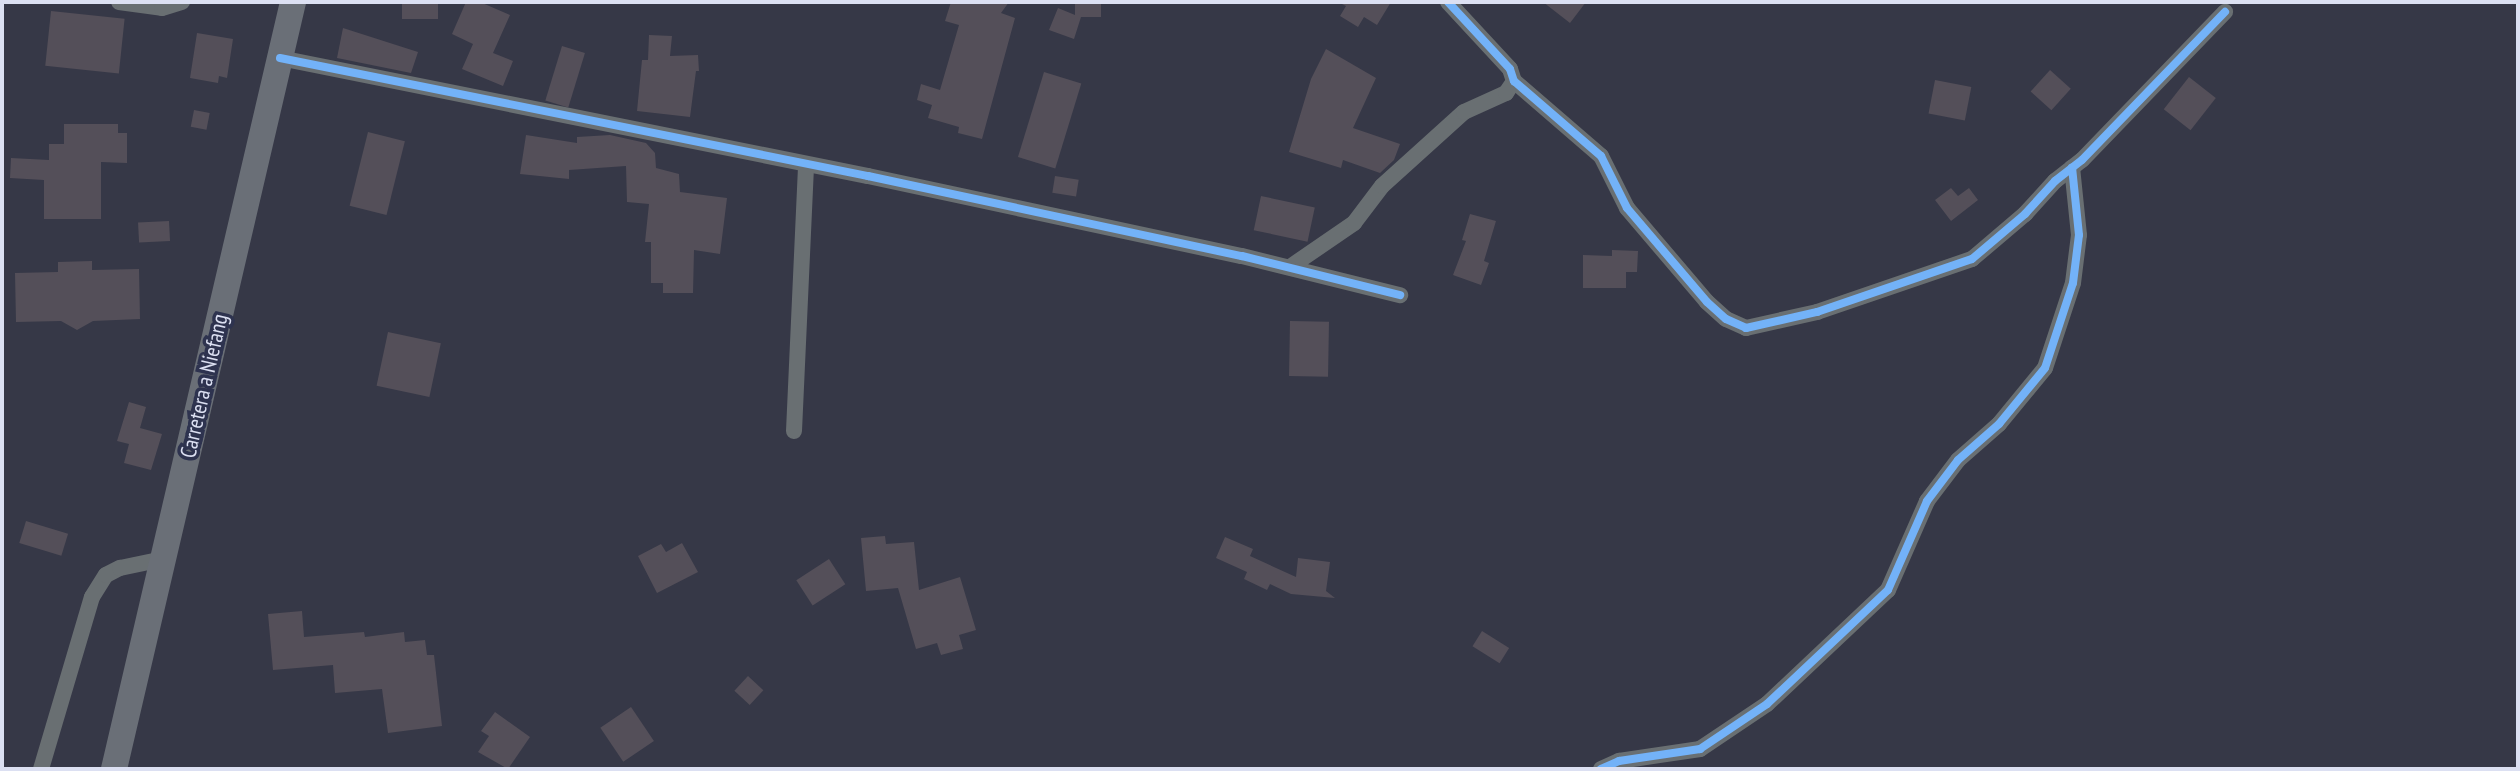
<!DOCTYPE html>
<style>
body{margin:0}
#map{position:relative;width:2520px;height:771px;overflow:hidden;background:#363847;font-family:"PT Sans Narrow",sans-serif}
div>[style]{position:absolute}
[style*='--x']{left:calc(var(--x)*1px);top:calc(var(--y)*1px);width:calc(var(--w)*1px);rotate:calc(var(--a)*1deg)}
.building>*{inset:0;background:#544f59;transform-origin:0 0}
.street>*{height:16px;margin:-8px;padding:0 8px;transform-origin:8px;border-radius:8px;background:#696f72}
.primary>*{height:26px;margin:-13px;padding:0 13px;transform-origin:13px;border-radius:13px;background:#6a6f77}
.cycleway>*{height:8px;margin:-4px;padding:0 4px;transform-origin:4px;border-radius:4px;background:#73b2f8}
span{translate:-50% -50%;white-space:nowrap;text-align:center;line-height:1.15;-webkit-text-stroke:7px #2e334f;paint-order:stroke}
.street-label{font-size:22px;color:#dce0f2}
.frame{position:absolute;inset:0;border:4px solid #dce0f2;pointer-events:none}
</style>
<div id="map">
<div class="building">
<div style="left:402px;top:2px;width:36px;height:17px"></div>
<div style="clip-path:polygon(466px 2px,480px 2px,510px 15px,493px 53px,513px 61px,503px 86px,462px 69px,473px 44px,452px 34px)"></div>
<div style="clip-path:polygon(951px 2px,1009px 2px,1001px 13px,1015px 18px,982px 139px,958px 133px,959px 127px,928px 118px,932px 105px,917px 100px,921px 84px,940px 90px,959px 25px,945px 21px)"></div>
<div style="clip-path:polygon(1075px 2px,1101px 2px,1101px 17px,1081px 17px,1074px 39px,1049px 30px,1058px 8px,1075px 15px)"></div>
<div style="clip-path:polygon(1338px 2px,1391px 2px,1377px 25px,1364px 17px,1358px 27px,1340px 16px,1346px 6px)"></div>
<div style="clip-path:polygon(1543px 2px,1586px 2px,1570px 23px)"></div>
<div style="left:51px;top:11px;width:74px;height:55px;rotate:6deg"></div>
<div style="clip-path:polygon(343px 28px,418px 52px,411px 73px,337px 58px)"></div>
<div style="clip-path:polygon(197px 33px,233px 39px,227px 78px,219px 76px,218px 83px,190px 78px)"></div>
<div style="clip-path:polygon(649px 35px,672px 36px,670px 56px,698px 55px,699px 71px,696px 71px,690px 117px,637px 111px,642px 60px,648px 60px)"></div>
<div style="left:562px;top:46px;width:24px;height:57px;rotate:17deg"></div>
<div style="clip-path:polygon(1326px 49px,1376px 78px,1353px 128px,1400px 144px,1394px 160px,1380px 173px,1343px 160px,1341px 168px,1289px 152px,1311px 79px)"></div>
<div style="left:2050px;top:70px;width:28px;height:29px;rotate:42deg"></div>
<div style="left:1044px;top:72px;width:39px;height:89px;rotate:17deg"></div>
<div style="left:2189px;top:77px;width:34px;height:41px;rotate:38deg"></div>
<div style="left:1935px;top:80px;width:37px;height:34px;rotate:11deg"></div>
<div style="left:194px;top:110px;width:16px;height:17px;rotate:11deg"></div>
<div style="clip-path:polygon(64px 124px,118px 124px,118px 133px,127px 133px,127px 163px,101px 162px,101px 219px,44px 219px,44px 180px,10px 178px,11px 158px,49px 160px,49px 144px,64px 144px)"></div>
<div style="left:368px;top:132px;width:38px;height:76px;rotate:14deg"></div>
<div style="clip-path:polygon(526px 135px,577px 143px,577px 137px,610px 135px,646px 143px,655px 153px,656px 168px,679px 174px,680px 192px,727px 198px,720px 254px,694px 250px,693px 293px,663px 293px,663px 283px,651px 283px,651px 242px,645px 242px,649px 204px,627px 202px,626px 166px,569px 170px,569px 179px,520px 174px)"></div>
<div style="left:1055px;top:176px;width:24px;height:17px;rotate:9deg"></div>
<div style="clip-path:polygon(1951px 188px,1958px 196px,1969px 188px,1978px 200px,1951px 221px,1935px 200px)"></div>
<div style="left:1261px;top:196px;width:55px;height:35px;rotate:12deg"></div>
<div style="clip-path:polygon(1470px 214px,1496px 221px,1484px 261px,1489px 263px,1481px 285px,1453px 275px,1466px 241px,1462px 240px)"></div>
<div style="left:169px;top:221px;width:20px;height:31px;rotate:87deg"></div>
<div style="clip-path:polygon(1612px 250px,1638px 251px,1637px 272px,1626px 272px,1626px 288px,1583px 288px,1583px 255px,1612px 256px)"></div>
<div style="clip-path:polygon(92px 261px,92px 270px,139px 269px,140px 319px,93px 321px,77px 330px,61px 321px,16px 322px,15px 273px,58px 272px,58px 262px)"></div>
<div style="left:1290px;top:321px;width:39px;height:55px;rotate:1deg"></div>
<div style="left:388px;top:332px;width:54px;height:55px;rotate:12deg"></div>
<div style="clip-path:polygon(129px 402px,146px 407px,140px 428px,162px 434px,151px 470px,124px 463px,129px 444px,117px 441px)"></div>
<div style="left:26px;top:521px;width:44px;height:23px;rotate:17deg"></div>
<div style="clip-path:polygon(885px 536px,886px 544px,914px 542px,919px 590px,960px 577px,976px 630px,959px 635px,963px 649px,941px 655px,937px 643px,916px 649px,898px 588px,866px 591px,861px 538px)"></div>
<div style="clip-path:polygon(1225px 537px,1253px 549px,1250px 556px,1296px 577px,1298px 558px,1330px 562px,1326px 591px,1335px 598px,1291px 594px,1270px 584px,1267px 590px,1244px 579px,1247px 572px,1216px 558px)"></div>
<div style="clip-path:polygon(682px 543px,698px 572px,657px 593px,638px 556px,661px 544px,666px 552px)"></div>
<div style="left:829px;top:559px;width:30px;height:39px;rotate:57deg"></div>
<div style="clip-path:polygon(302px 611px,304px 637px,364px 632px,365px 637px,404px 632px,405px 642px,425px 640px,427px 655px,434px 655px,442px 726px,388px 733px,382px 689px,335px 693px,333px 665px,273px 670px,268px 614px)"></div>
<div style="left:1482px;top:631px;width:32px;height:18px;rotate:32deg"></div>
<div style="left:748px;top:676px;width:21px;height:20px;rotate:43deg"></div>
<div style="left:631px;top:707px;width:41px;height:37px;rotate:56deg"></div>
<div style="clip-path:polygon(495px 712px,530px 737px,508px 769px,478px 752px,489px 736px,481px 731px)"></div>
</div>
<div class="street">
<div style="--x:119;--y:2;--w:43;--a:7.9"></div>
<div style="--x:162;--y:8;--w:21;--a:-17"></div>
<div style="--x:1448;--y:2;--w:91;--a:47.2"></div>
<div style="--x:1510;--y:69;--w:13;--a:72"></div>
<div style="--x:1514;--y:81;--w:115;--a:40.8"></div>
<div style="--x:1601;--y:156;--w:58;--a:63.4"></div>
<div style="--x:1627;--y:208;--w:123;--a:49.6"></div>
<div style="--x:1707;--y:302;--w:25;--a:42"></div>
<div style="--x:1726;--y:319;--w:22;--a:24"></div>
<div style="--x:1746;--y:328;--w:73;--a:-12.7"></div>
<div style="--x:1817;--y:312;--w:164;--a:-18.9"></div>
<div style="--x:1972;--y:259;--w:70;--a:-40.3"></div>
<div style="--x:2025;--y:214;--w:45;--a:-47.7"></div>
<div style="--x:2055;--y:181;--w:34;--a:-38"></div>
<div style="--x:2082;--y:160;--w:206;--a:-46"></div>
<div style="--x:280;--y:58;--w:600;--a:11.35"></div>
<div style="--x:868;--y:176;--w:382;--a:12.1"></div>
<div style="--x:1242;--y:256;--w:163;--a:13.9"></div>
<div style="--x:1290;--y:267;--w:78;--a:-34.5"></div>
<div style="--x:1354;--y:223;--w:46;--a:-52.9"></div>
<div style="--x:1382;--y:186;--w:110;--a:-42.1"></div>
<div style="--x:1464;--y:112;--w:46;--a:-24.3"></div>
<div style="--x:1506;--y:93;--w:14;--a:-56"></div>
<div style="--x:794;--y:431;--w:266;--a:-87.4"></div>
<div style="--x:41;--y:769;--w:179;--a:-73.5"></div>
<div style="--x:92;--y:597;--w:26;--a:-58"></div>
<div style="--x:106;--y:575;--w:16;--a:-27"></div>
<div style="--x:120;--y:568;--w:44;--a:-11.8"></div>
<div style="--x:1601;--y:769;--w:20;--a:-24"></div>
<div style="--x:1619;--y:761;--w:82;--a:-8.4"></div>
<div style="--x:1700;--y:749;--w:81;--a:-33.9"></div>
<div style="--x:1767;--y:704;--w:166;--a:-43.3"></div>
<div style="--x:1888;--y:590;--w:97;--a:-66.3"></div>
<div style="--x:1927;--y:501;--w:51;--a:-52.9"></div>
<div style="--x:1958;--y:460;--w:55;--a:-41.3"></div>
<div style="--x:1999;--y:424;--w:72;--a:-50.6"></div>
<div style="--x:2045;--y:368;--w:89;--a:-71.8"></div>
<div style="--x:2073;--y:283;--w:48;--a:-82.9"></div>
<div style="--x:2079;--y:235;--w:68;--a:-95.9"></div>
</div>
<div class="primary">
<div style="--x:114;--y:769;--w:788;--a:-76.86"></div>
</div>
<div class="cycleway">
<div style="--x:1448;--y:2;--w:91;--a:47.2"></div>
<div style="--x:1510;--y:69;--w:13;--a:72"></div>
<div style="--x:1514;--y:81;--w:115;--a:40.8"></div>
<div style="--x:1601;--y:156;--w:58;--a:63.4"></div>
<div style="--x:1627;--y:208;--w:123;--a:49.6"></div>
<div style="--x:1707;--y:302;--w:25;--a:42"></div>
<div style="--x:1726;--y:319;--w:22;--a:24"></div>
<div style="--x:1746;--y:328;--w:73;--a:-12.7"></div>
<div style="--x:1817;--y:312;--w:164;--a:-18.9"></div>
<div style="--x:1972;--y:259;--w:70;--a:-40.3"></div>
<div style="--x:2025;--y:214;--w:45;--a:-47.7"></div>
<div style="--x:2055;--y:181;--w:34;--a:-38"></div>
<div style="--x:2082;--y:160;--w:206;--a:-46"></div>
<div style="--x:280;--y:58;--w:600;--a:11.35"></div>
<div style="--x:868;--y:176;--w:382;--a:12.1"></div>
<div style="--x:1242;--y:256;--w:163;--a:13.9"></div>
<div style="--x:1601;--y:769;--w:20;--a:-24"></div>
<div style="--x:1619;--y:761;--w:82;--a:-8.4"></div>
<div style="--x:1700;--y:749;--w:81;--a:-33.9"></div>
<div style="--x:1767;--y:704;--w:166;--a:-43.3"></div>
<div style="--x:1888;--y:590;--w:97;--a:-66.3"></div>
<div style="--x:1927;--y:501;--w:51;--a:-52.9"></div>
<div style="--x:1958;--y:460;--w:55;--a:-41.3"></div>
<div style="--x:1999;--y:424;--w:72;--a:-50.6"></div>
<div style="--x:2045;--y:368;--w:89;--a:-71.8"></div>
<div style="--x:2073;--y:283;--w:48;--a:-82.9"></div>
<div style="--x:2079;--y:235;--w:68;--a:-95.9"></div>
</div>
<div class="street-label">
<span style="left:204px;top:386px;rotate:-77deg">Carretera a Niefang</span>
</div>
<div class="frame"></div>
</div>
